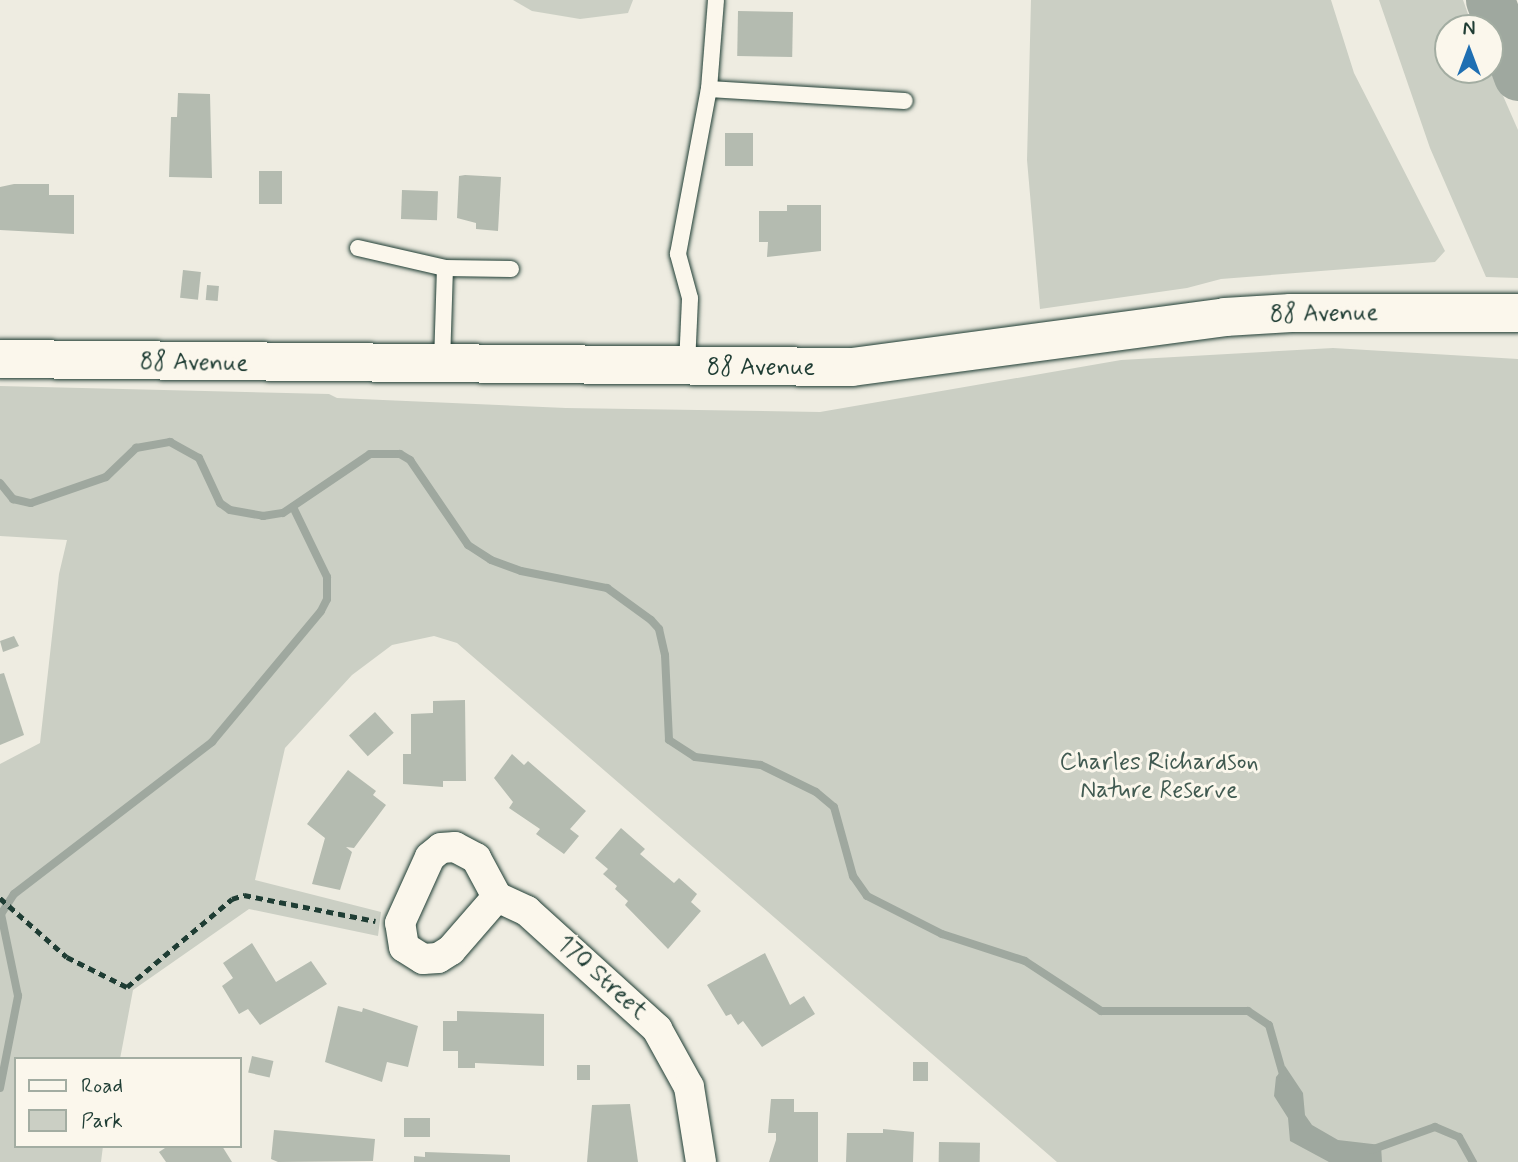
<!DOCTYPE html>
<style>
body{margin:0}
#map{position:relative;width:1518px;height:1162px;overflow:hidden;background:#eeece1;font-family:Mynerve,sans-serif}
div>[style]{position:absolute}
[style*='--x']{left:calc(var(--x)*1px);top:calc(var(--y)*1px);width:calc(var(--w)*1px);rotate:calc(var(--a)*1deg)}
.green>*{inset:0;background:#cbcfc4}
.water>*{inset:0;background:#9fa89f}
.stream>*{height:8px;margin:-4px;padding:0 4px;transform-origin:4px;border-radius:4px;background:#9fa89f}
.river>*{height:49px;margin:-24.5px;padding:0 24.5px;transform-origin:24.5px;border-radius:24.5px;background:#9fa89f}
.building>*{inset:0;background:#b4bbb0;transform-origin:0 0}
.path>*{height:4.5px;margin-top:-2.25px;transform-origin:0;background:repeating-linear-gradient(90deg,#1f3d34 0 7px,transparent 0 12px)}
.roads{filter:drop-shadow(0 0 2px #1f3d34) drop-shadow(0 0 2px #1f3d34)}
.service>*{height:16px;margin:-8px;padding:0 8px;transform-origin:8px;border-radius:8px;background:#fbf7ec}
.minor>*{height:30px;margin:-15px;padding:0 15px;transform-origin:15px;border-radius:15px;background:#fbf7ec}
.secondary>*{height:38px;margin:-19px;padding:0 19px;transform-origin:19px;border-radius:19px;background:#fbf7ec}
span{translate:-50% -50%;white-space:nowrap;text-align:center;line-height:1.15;-webkit-text-stroke:6px #fbf7ec;paint-order:stroke}
.street-label{font-size:24px;color:#1f3d34}
.park-label{font-size:24px;color:#415a51}
.legend{position:absolute;left:14px;top:1057px;width:228px;height:91px;box-sizing:border-box;background:#fbf7ec;border:2px solid #a3ada2;margin:0;padding:9px 12px;list-style:none;font-size:21px;color:#1f3d34}
.legend li{display:flex;align-items:center;gap:14px;height:35px}
.legend b{width:35px;border:2px solid #a3ada2}
.north{position:absolute;left:1434px;top:14px;width:70px;height:70px;box-sizing:border-box;background:#fbf7ec;border:2px solid #a3ada2;border-radius:50%;rotate:0deg;font-size:19px;font-weight:700;line-height:28px;text-align:center;color:#1f3d34}
.north::after{content:'';display:block;margin:auto;width:24px;height:32px;background:#1f6fb2;clip-path:polygon(50% 0,100% 100%,50% 72%,0 100%)}
</style>
<div id="map">
<div class="green">
<div style="clip-path:polygon(513px 0,633px 0,628px 13px,580px 19px,532px 11px)"></div>
<div style="clip-path:polygon(1031px 0,1331px 0,1354px 73px,1445px 251px,1435px 262px,1221px 279px,1187px 288px,1040px 309px,1027px 160px)"></div>
<div style="clip-path:polygon(1379px 0,1463px 0,1473px 28px,1448px 28px,1448px 70px,1490px 70px,1490px 66px,1518px 130px,1518px 278px,1486px 277px,1430px 148px)"></div>
<div style="clip-path:polygon(1333px 348px,1518px 359px,1518px 1162px,1057px 1162px,457px 643px,434px 636px,392px 645px,352px 675px,285px 748px,255px 880px,381px 912px,378px 936px,249px 909px,133px 990px,120px 1059px,16px 1059px,16px 1146px,103px 1146px,101px 1162px,0 1162px,0 764px,40px 743px,59px 574px,67px 540px,0 536px,0 386px,329px 394px,337px 398px,566px 408px,820px 412px,1121px 360px)"></div>
</div>
<div class="water">
<div style="clip-path:polygon(1285px 1066px,1303px 1093px,1305px 1115px,1312px 1125px,1338px 1140px,1381px 1145px,1382px 1162px,1329px 1162px,1290px 1141px,1288px 1118px,1274px 1096px,1276px 1077px)"></div>
</div>
<div class="stream">
<div style="--x:0;--y:483;--w:21;--a:51"></div>
<div style="--x:13;--y:499;--w:18;--a:13"></div>
<div style="--x:31;--y:503;--w:79;--a:-19.1"></div>
<div style="--x:106;--y:477;--w:42;--a:-44"></div>
<div style="--x:136;--y:448;--w:35;--a:-10"></div>
<div style="--x:170;--y:442;--w:33;--a:29"></div>
<div style="--x:199;--y:458;--w:50;--a:65"></div>
<div style="--x:220;--y:503;--w:12;--a:35"></div>
<div style="--x:230;--y:510;--w:34;--a:10"></div>
<div style="--x:263;--y:516;--w:20;--a:-9"></div>
<div style="--x:283;--y:513;--w:105;--a:-34.1"></div>
<div style="--x:370;--y:454;--w:30;--a:0"></div>
<div style="--x:400;--y:454;--w:12;--a:31"></div>
<div style="--x:410;--y:460;--w:103;--a:55.7"></div>
<div style="--x:468;--y:545;--w:27;--a:33"></div>
<div style="--x:491;--y:560;--w:32;--a:20"></div>
<div style="--x:521;--y:571;--w:88;--a:11.2"></div>
<div style="--x:607;--y:588;--w:54;--a:36"></div>
<div style="--x:651;--y:620;--w:12;--a:48"></div>
<div style="--x:659;--y:629;--w:27;--a:77"></div>
<div style="--x:665;--y:655;--w:85;--a:87.3"></div>
<div style="--x:669;--y:740;--w:31;--a:33"></div>
<div style="--x:695;--y:757;--w:66;--a:6.9"></div>
<div style="--x:761;--y:765;--w:61;--a:26.1"></div>
<div style="--x:816;--y:792;--w:23;--a:40"></div>
<div style="--x:834;--y:807;--w:72;--a:74.6"></div>
<div style="--x:853;--y:876;--w:24;--a:55"></div>
<div style="--x:867;--y:896;--w:84;--a:26.9"></div>
<div style="--x:942;--y:934;--w:87;--a:18"></div>
<div style="--x:1025;--y:961;--w:91;--a:33.3"></div>
<div style="--x:1101;--y:1011;--w:147;--a:0"></div>
<div style="--x:1248;--y:1011;--w:25;--a:34"></div>
<div style="--x:1269;--y:1025;--w:55;--a:74.2"></div>
<div style="--x:0;--y:1088;--w:94;--a:-78.9"></div>
<div style="--x:18;--y:996;--w:84;--a:-101.7"></div>
<div style="--x:1;--y:914;--w:24;--a:-57"></div>
<div style="--x:14;--y:894;--w:250;--a:-37.5"></div>
<div style="--x:212;--y:742;--w:170;--a:-50.2"></div>
<div style="--x:321;--y:611;--w:13;--a:-63"></div>
<div style="--x:327;--y:599;--w:22;--a:-90"></div>
<div style="--x:327;--y:577;--w:78;--a:-115.9"></div>
<div style="--x:1371;--y:1150;--w:68;--a:-19.8"></div>
<div style="--x:1435;--y:1127;--w:26;--a:23"></div>
<div style="--x:1459;--y:1137;--w:29;--a:61"></div>
</div>
<div class="river">
<div style="--x:1490;--y:0;--w:81;--a:69.8"></div>
</div>
<div class="building">
<div style="left:738px;top:11px;width:55px;height:45px;rotate:1deg"></div>
<div style="clip-path:polygon(178px 93px,210px 94px,212px 178px,169px 177px,171px 117px,177px 117px)"></div>
<div style="left:725px;top:133px;width:28px;height:33px"></div>
<div style="left:259px;top:171px;width:23px;height:33px"></div>
<div style="clip-path:polygon(465px 175px,501px 177px,498px 231px,476px 229px,476px 223px,457px 218px,459px 176px)"></div>
<div style="clip-path:polygon(14px 184px,49px 184px,49px 195px,74px 195px,74px 234px,0 230px,0 187px)"></div>
<div style="left:402px;top:190px;width:36px;height:29px;rotate:2deg"></div>
<div style="clip-path:polygon(787px 205px,821px 205px,821px 251px,767px 257px,768px 242px,759px 242px,759px 211px,787px 211px)"></div>
<div style="left:183px;top:270px;width:18px;height:28px;rotate:6deg"></div>
<div style="left:207px;top:285px;width:12px;height:15px;rotate:5deg"></div>
<div style="clip-path:polygon(14px 636px,19px 646px,3px 652px,0 641px)"></div>
<div style="clip-path:polygon(4px 673px,24px 735px,0 745px,0 674px)"></div>
<div style="clip-path:polygon(465px 700px,466px 781px,443px 781px,443px 787px,403px 784px,403px 754px,411px 754px,411px 714px,433px 713px,433px 701px)"></div>
<div style="left:375px;top:712px;width:28px;height:35px;rotate:48deg"></div>
<div style="clip-path:polygon(512px 754px,524px 765px,528px 761px,586px 811px,570px 829px,579px 836px,564px 854px,536px 834px,540px 829px,509px 808px,513px 802px,494px 778px)"></div>
<div style="clip-path:polygon(348px 770px,376px 791px,373px 795px,386px 805px,354px 848px,346px 847px,352px 852px,340px 890px,312px 884px,325px 838px,307px 824px)"></div>
<div style="clip-path:polygon(621px 828px,645px 849px,640px 854px,674px 883px,679px 878px,697px 894px,691px 902px,701px 911px,668px 949px,625px 905px,628px 901px,615px 889px,617px 886px,603px 874px,608px 869px,595px 858px)"></div>
<div style="clip-path:polygon(252px 943px,276px 982px,311px 961px,327px 984px,260px 1025px,248px 1009px,239px 1014px,222px 986px,233px 978px,223px 963px)"></div>
<div style="clip-path:polygon(765px 953px,790px 1005px,804px 996px,815px 1014px,762px 1047px,743px 1021px,738px 1025px,731px 1014px,726px 1016px,707px 985px)"></div>
<div style="clip-path:polygon(338px 1006px,362px 1012px,363px 1008px,418px 1026px,408px 1067px,387px 1062px,382px 1082px,325px 1062px)"></div>
<div style="clip-path:polygon(457px 1011px,544px 1014px,544px 1066px,475px 1063px,475px 1068px,458px 1068px,458px 1051px,443px 1051px,443px 1021px,457px 1021px)"></div>
<div style="left:252px;top:1056px;width:22px;height:17px;rotate:13deg"></div>
<div style="left:913px;top:1062px;width:15px;height:19px"></div>
<div style="left:577px;top:1065px;width:13px;height:15px"></div>
<div style="clip-path:polygon(771px 1099px,794px 1099px,794px 1112px,818px 1112px,818px 1162px,769px 1162px,776px 1140px,776px 1133px,768px 1133px)"></div>
<div style="clip-path:polygon(630px 1104px,638px 1162px,587px 1162px,592px 1105px)"></div>
<div style="left:404px;top:1118px;width:26px;height:19px"></div>
<div style="clip-path:polygon(883px 1129px,914px 1132px,913px 1162px,846px 1162px,847px 1133px,883px 1133px)"></div>
<div style="clip-path:polygon(274px 1130px,375px 1139px,373px 1161px,278px 1162px,271px 1159px)"></div>
<div style="left:939px;top:1142px;width:41px;height:20px;rotate:1deg"></div>
<div style="clip-path:polygon(168px 1146px,222px 1146px,232px 1162px,166px 1162px,159px 1152px)"></div>
<div style="clip-path:polygon(425px 1152px,510px 1155px,510px 1162px,414px 1162px,414px 1156px,425px 1157px)"></div>
</div>
<div class="path">
<div style="--x:0;--y:898;--w:89;--a:41.4"></div>
<div style="--x:67;--y:957;--w:67;--a:26.6"></div>
<div style="--x:127;--y:987;--w:137;--a:-40"></div>
<div style="--x:232;--y:899;--w:13;--a:-18"></div>
<div style="--x:244;--y:895;--w:134;--a:11.2"></div>
</div>
<div class="roads">
<div class="service">
<div style="--x:709;--y:89;--w:89;--a:-85.5"></div>
<div style="--x:358;--y:248;--w:89;--a:12.9"></div>
<div style="--x:442;--y:363;--w:95;--a:-88.2"></div>
<div style="--x:445;--y:268;--w:66;--a:0.9"></div>
<div style="--x:687;--y:365;--w:67;--a:-87.4"></div>
<div style="--x:690;--y:298;--w:46;--a:-105.3"></div>
<div style="--x:678;--y:254;--w:168;--a:-79.4"></div>
<div style="--x:709;--y:89;--w:196;--a:3.5"></div>
</div>
<div class="minor">
<div style="--x:455;--y:847;--w:24;--a:28"></div>
<div style="--x:476;--y:858;--w:44;--a:61.7"></div>
<div style="--x:497;--y:897;--w:70;--a:131"></div>
<div style="--x:451;--y:950;--w:15;--a:148"></div>
<div style="--x:438;--y:958;--w:15;--a:176"></div>
<div style="--x:423;--y:959;--w:22;--a:-148"></div>
<div style="--x:404;--y:947;--w:24;--a:-99"></div>
<div style="--x:400;--y:923;--w:72;--a:-65.6"></div>
<div style="--x:430;--y:857;--w:14;--a:-39"></div>
<div style="--x:441;--y:848;--w:14;--a:-4"></div>
<div style="--x:497;--y:897;--w:33;--a:25"></div>
<div style="--x:527;--y:911;--w:176;--a:42.2"></div>
<div style="--x:657;--y:1029;--w:66;--a:61.1"></div>
<div style="--x:689;--y:1087;--w:76;--a:80.9"></div>
</div>
<div class="secondary">
<div style="--x:0;--y:359;--w:852;--a:0.54"></div>
<div style="--x:852;--y:367;--w:376;--a:-7.6"></div>
<div style="--x:1225;--y:317;--w:66;--a:-3.5"></div>
<div style="--x:1291;--y:313;--w:227;--a:0"></div>
</div>
</div>
<div class="street-label">
<span style="left:1324px;top:314px;rotate:-1deg">88 Avenue</span>
<span style="left:194px;top:363px;rotate:1deg">88 Avenue</span>
<span style="left:761px;top:368px">88 Avenue</span>
<span style="left:602px;top:978px;rotate:42deg">170 Street</span>
</div>
<div class="park-label">
<span style="left:1159px;top:777px">Charles Richardson<br>Nature Reserve</span>
</div>
<ul class="legend">
<li><b style="height:9px;background:#fbf7ec"></b>Road</li>
<li><b style="height:19px;background:#cbcfc4"></b>Park</li>
</ul>
<div class="north">N</div>
</div>
